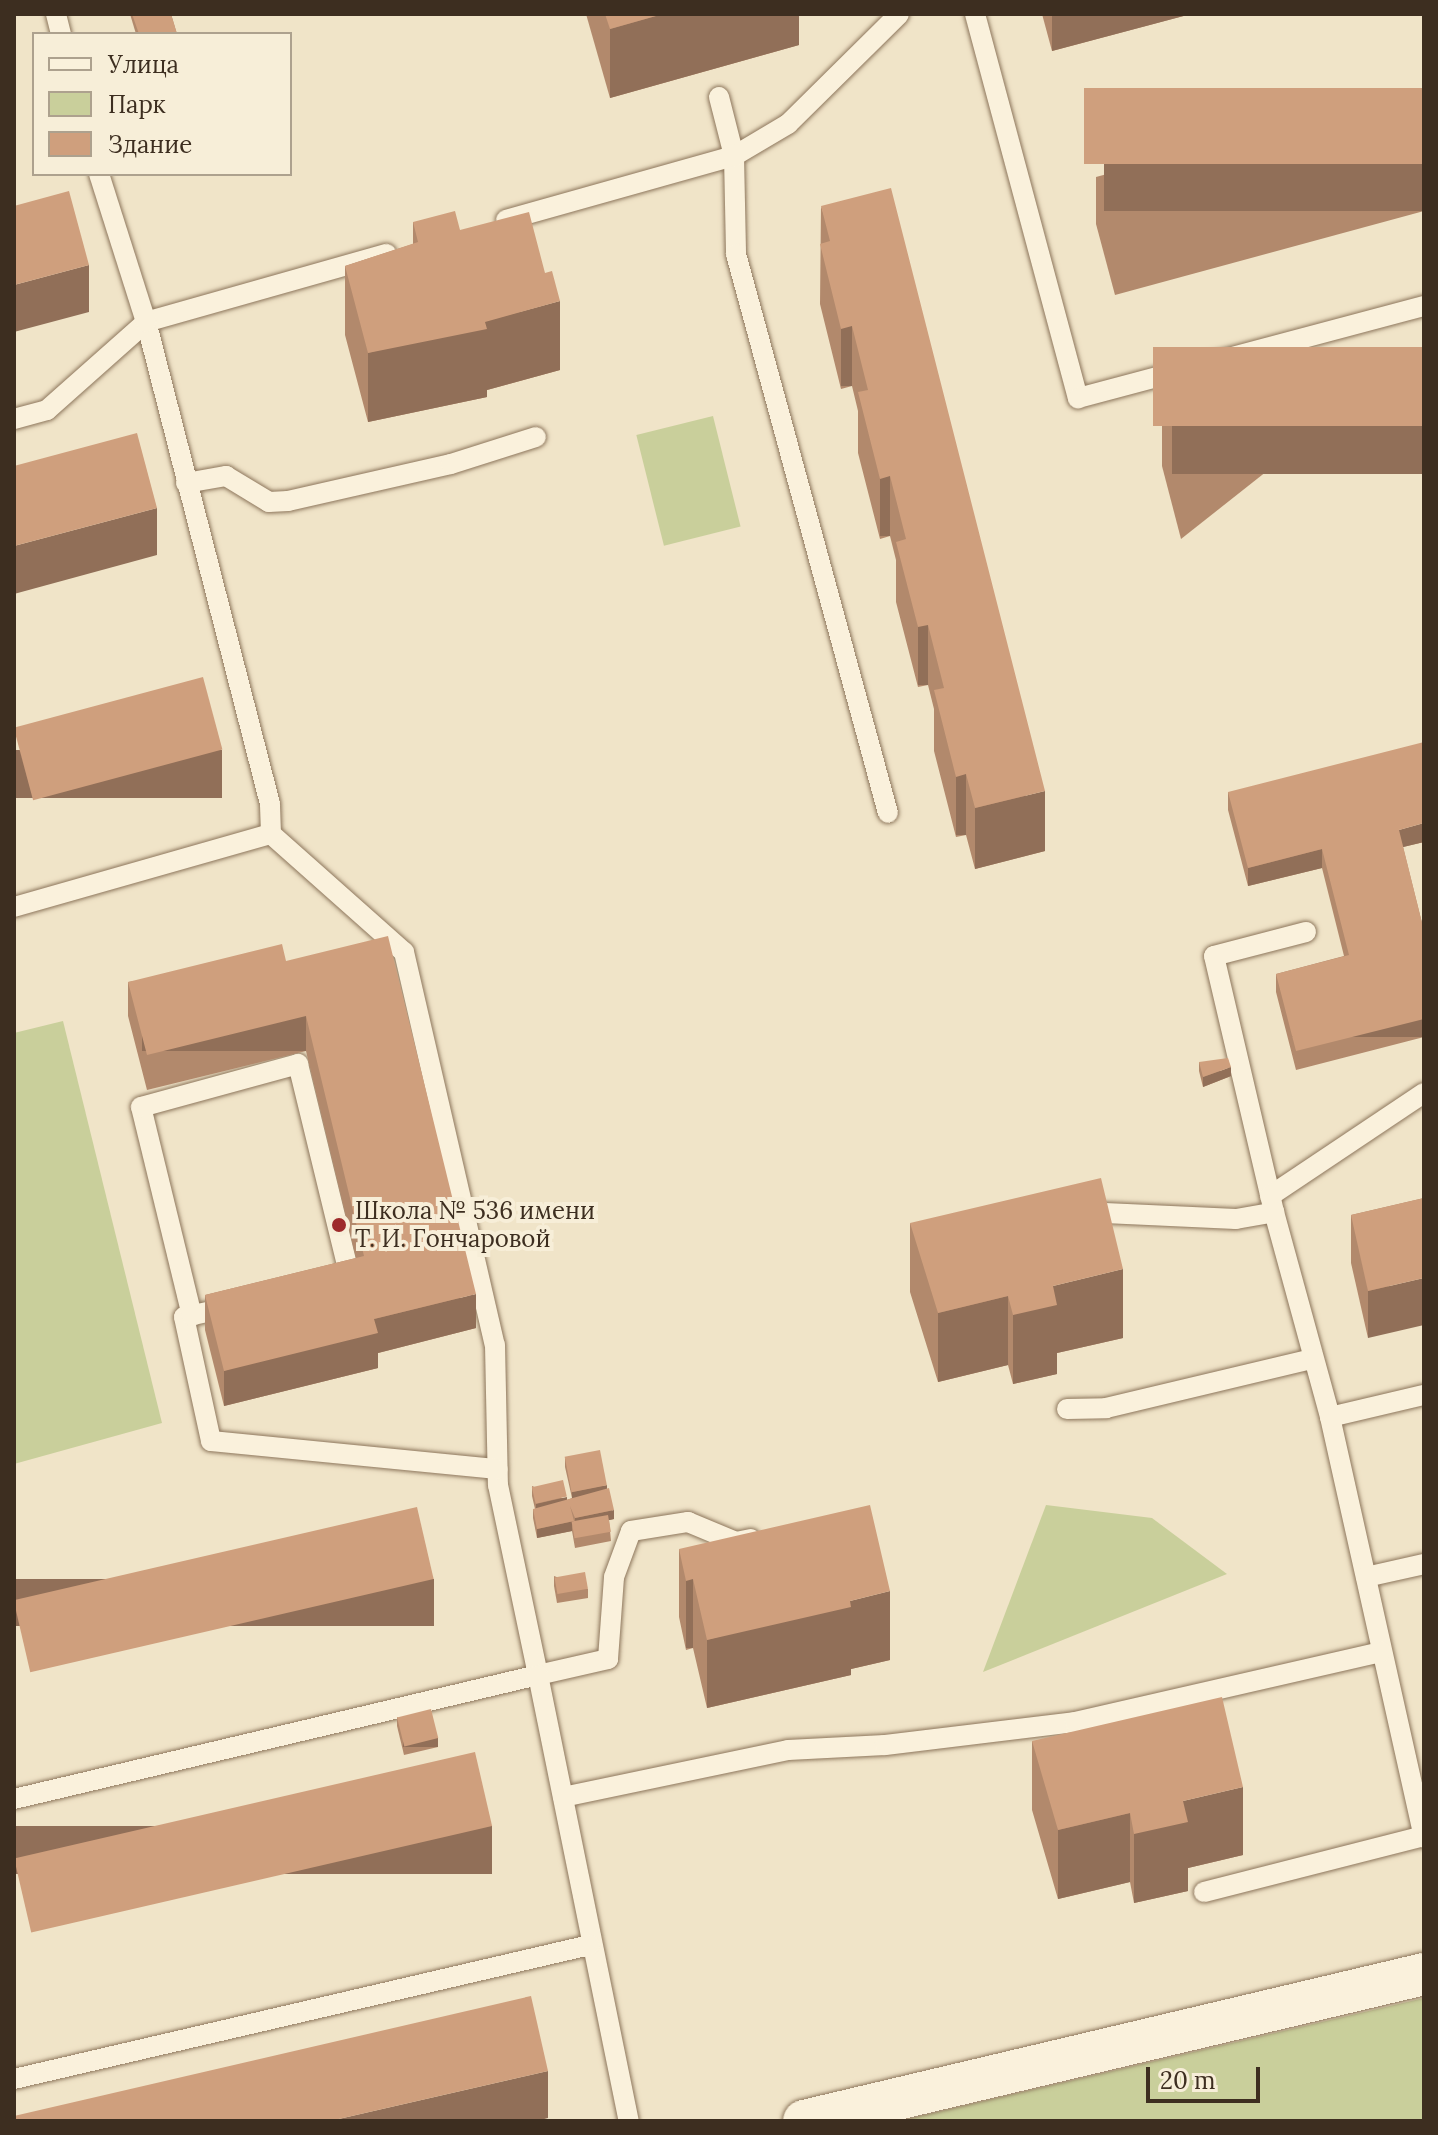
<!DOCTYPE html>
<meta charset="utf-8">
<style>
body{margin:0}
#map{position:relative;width:1438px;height:2135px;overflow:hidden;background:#f0e4c8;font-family:Lora,serif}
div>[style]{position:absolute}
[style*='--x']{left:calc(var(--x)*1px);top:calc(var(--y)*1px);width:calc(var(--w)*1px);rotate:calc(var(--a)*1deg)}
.green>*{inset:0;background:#c9cf9b;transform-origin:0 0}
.roads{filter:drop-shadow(0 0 2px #8d765c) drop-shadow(0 0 2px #8d765c)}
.service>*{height:20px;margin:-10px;padding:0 10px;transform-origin:10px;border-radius:10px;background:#faf1dc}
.minor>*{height:42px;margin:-21px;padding:0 21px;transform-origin:21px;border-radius:21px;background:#faf1dc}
.wall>*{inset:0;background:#b2896c}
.shaded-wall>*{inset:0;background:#916f58;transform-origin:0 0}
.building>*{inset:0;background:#cf9f7d;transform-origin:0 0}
.dots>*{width:22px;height:22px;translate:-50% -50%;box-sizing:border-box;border:4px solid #f7eed8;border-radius:50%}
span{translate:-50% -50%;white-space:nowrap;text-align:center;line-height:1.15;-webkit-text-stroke:8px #f7eed8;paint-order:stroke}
.poi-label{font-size:24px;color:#3d2e20}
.left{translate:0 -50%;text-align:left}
.frame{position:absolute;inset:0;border:16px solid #3d2e20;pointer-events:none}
.legend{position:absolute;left:32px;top:32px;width:260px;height:144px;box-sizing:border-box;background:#f7eed8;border:2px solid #ada18e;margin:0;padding:10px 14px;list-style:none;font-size:24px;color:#3d2e20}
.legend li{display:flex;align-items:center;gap:16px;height:40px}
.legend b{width:40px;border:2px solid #ada18e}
.scale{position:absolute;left:1146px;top:2067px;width:114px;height:36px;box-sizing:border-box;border:4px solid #3d2e20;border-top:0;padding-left:10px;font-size:24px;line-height:28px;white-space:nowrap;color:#3d2e20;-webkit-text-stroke:6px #f7eed8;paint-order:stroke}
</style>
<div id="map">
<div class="green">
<div style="left:713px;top:416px;width:114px;height:79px;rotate:76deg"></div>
<div style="clip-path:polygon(63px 1021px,162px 1423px,14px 1464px,14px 1033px)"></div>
<div style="clip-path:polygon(1046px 1505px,1152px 1518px,1227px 1574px,983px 1672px)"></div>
<div style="clip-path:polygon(1424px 1998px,1424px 2121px,899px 2121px,1236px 2042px)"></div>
</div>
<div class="roads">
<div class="service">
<div style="--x:56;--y:14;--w:21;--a:76"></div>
<div style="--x:975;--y:14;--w:398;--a:75"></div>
<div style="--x:1078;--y:398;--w:358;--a:-14.9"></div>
<div style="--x:719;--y:97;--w:61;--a:75.7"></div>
<div style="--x:734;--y:156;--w:98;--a:88.8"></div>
<div style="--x:736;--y:254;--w:579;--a:74.79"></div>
<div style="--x:506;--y:220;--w:237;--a:-15.7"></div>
<div style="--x:734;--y:156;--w:63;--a:-30.7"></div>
<div style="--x:788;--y:124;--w:156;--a:-44.7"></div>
<div style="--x:14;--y:419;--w:34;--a:-15"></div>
<div style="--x:47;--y:410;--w:132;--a:-41.6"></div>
<div style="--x:146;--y:322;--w:250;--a:-15.8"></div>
<div style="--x:186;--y:483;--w:41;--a:-9.9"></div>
<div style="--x:226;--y:476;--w:50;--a:31.2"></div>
<div style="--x:269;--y:502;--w:19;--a:-3"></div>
<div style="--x:288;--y:501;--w:167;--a:-12.8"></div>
<div style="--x:451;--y:464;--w:89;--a:-17.6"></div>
<div style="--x:271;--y:834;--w:178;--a:41.6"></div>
<div style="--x:404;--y:952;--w:403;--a:77"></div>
<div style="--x:495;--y:1345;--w:140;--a:88.8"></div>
<div style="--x:498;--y:1485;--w:194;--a:78.1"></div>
<div style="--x:538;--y:1675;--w:72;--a:-12.9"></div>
<div style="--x:608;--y:1659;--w:82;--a:-85.8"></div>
<div style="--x:614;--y:1577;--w:49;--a:-69.7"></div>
<div style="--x:631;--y:1531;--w:58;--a:-9"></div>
<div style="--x:688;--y:1522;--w:52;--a:22.6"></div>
<div style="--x:736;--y:1542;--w:15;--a:-11"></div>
<div style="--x:14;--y:907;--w:267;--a:-15.9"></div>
<div style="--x:271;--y:834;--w:30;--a:-92"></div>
<div style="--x:270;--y:804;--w:498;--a:-104.4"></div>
<div style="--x:146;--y:322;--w:155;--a:-107.6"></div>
<div style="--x:1306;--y:932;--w:95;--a:165.4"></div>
<div style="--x:1214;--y:956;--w:263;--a:76.8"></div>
<div style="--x:1274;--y:1212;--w:213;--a:74.7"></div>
<div style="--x:1330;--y:1417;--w:431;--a:77.4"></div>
<div style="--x:1270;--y:1196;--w:185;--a:-33.8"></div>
<div style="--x:1083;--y:1212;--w:153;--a:2.6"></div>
<div style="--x:1236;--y:1219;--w:39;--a:-10"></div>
<div style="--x:230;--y:1307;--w:47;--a:167.7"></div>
<div style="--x:184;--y:1317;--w:127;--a:77.7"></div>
<div style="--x:211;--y:1441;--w:288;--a:5.6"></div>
<div style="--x:192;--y:1316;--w:215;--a:-103.7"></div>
<div style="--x:141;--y:1107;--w:163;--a:-15.3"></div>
<div style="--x:298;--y:1064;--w:220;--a:76.3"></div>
<div style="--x:350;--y:1278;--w:7;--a:164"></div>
<div style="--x:1067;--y:1409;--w:39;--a:-1"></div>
<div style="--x:1106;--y:1408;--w:212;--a:-13.4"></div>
<div style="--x:1330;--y:1417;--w:97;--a:-13.2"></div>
<div style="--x:1366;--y:1577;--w:59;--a:-12.6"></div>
<div style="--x:563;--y:1797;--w:230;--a:-11.8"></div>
<div style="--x:788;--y:1750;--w:97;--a:-3"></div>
<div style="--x:885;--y:1745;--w:191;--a:-6.9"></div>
<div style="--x:1075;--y:1722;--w:314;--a:-12.9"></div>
<div style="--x:14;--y:1799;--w:538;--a:-13.31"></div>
<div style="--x:538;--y:1675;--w:455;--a:78.5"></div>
<div style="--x:1204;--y:1892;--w:227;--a:-14.3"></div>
<div style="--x:14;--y:2079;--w:591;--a:-13.1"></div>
</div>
<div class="minor">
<div style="--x:804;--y:2121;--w:637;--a:-13.34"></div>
</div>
</div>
<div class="wall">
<div style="clip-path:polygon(130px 14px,171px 14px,177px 34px,136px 34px)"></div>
<div style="clip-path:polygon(586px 14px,799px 14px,799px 45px,610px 98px)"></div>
<div style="clip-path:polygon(1042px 14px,1191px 14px,1052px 51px)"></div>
<div style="clip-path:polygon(1424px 88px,1424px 211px,1115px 295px,1096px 224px,1096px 177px)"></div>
<div style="clip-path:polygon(821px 206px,1045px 851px,975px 869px,966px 835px,956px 837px,934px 751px,934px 709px,928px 685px,918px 687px,896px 602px,896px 560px,890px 536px,880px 539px,858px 453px,858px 411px,852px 386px,841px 389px,820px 304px)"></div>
<div style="clip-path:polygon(413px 222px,460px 230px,560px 370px,487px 390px,487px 397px,368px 422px,345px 335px,345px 266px,413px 244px)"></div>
<div style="clip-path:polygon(1424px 347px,1181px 539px,1162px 466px,1162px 418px)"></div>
<div style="clip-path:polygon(1228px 792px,1424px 842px,1403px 847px,1424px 931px,1424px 1037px,1296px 1070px,1276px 992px,1276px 974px,1344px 956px,1322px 868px,1248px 886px,1228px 810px)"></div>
<div style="clip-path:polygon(286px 961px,476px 1328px,378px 1353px,378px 1368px,224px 1406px,205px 1330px,205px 1295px,356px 1258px,306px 1051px,147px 1090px,128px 1016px,128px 982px)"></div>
<div style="clip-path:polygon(1199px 1062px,1231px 1076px,1203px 1087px,1199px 1071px)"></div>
<div style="clip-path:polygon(1424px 1198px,1368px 1338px,1351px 1263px,1351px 1215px)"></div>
<div style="clip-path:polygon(910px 1223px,1123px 1338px,1057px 1353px,1057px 1374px,1013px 1384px,1008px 1365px,938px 1382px,910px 1292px)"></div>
<div style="clip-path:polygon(565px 1458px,607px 1489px,614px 1519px,609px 1520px,611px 1541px,575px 1548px,572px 1531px,537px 1538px,533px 1518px,533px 1509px,535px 1509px,532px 1496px,532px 1486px,567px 1500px,572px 1498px,565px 1467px)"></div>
<div style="clip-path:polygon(679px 1549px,890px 1660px,851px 1669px,851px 1675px,707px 1708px,693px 1648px,686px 1650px,679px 1617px)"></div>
<div style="clip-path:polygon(554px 1576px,588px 1589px,588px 1598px,557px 1603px,554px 1586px)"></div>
<div style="clip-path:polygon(397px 1717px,438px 1747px,404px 1755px,397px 1726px)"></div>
<div style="clip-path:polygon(1032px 1741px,1243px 1855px,1188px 1868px,1188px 1891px,1134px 1903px,1130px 1882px,1058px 1899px,1032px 1810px)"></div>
</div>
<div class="shaded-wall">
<div style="clip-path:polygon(663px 14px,799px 14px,799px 45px,610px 98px,610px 29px)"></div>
<div style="clip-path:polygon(1052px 14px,1191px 14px,1052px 51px)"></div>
<div style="left:1424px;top:164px;width:47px;height:320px;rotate:90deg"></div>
<div style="clip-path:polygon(89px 265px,89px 312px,14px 332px,14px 285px)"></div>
<div style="clip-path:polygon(560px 301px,560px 370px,487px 390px,487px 397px,368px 422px,368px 353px)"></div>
<div style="left:852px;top:326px;width:60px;height:11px;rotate:90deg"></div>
<div style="left:1424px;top:426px;width:48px;height:252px;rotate:90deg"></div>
<div style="left:890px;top:476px;width:60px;height:10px;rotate:90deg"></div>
<div style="clip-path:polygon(157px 508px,157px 555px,14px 594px,14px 546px)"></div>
<div style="left:928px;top:625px;width:60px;height:10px;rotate:90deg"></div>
<div style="left:222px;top:750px;width:48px;height:215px;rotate:90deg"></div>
<div style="left:966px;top:774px;width:61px;height:10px;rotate:90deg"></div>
<div style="clip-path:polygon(1045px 791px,1045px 851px,975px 869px,975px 808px)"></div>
<div style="clip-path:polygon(1424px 823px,1424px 842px,1399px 848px,1399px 830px)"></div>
<div style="clip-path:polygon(1322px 849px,1322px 868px,1248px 886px,1248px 868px)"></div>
<div style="left:306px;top:1016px;width:35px;height:164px;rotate:90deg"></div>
<div style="left:1424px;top:1019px;width:18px;height:132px;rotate:90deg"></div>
<div style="clip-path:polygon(1231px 1067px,1231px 1076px,1203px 1087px,1203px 1077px)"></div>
<div style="clip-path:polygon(1123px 1269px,1123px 1338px,1057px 1353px,1057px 1374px,1013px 1384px,1013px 1315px,1053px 1286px)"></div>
<div style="clip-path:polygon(1424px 1278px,1424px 1325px,1368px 1338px,1368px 1291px)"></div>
<div style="clip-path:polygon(476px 1294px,476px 1328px,378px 1353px,378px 1368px,224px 1406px,224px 1371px,374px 1319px)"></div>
<div style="clip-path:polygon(1008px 1296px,1008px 1365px,938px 1382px,938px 1313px)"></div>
<div style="clip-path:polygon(607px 1485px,607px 1494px,572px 1502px,572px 1492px)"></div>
<div style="clip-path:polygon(567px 1497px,567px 1507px,536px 1513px,536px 1504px)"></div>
<div style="clip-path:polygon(614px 1510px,614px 1519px,575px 1528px,575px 1518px)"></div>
<div style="clip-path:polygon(574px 1521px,574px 1530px,572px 1522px,572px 1531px,537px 1538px,537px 1529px)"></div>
<div style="left:434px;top:1579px;width:47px;height:431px;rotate:90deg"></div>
<div style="left:693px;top:1579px;width:69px;height:7px;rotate:90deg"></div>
<div style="clip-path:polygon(890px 1591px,890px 1660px,851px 1669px,851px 1675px,707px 1708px,707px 1640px,850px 1601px)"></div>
<div style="left:438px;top:1738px;width:9px;height:35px;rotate:90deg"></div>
<div style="clip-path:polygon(1243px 1787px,1243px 1855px,1188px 1868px,1188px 1891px,1134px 1903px,1134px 1834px,1183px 1801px)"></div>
<div style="clip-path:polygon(1130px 1813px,1130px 1882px,1058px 1899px,1058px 1830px)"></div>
<div style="left:492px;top:1826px;width:48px;height:491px;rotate:90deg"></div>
<div style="clip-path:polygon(548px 2071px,548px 2118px,537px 2121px,330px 2121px)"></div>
</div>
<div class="building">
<div style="clip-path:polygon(132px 14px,171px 14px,177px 34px,139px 34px)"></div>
<div style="clip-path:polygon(605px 14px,663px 14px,610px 29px)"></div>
<div style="left:1424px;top:88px;width:76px;height:340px;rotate:90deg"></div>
<div style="clip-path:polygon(891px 188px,1045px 791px,975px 808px,966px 774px,956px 777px,934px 690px,944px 688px,928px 625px,918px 627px,896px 542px,906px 539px,890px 476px,880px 479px,858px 392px,868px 390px,852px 326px,841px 329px,820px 244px,830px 241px,821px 206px)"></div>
<div style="clip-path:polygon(69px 191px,89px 265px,14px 285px,14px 206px)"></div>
<div style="clip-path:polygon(455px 211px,460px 230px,529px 212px,545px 273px,552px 271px,560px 301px,485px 322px,487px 329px,368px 353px,345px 266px,418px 242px,413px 222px)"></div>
<div style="left:1424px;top:347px;width:79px;height:271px;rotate:90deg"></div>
<div style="clip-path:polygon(137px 433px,157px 508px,14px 546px,14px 466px)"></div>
<div style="left:203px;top:677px;width:75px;height:196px;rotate:75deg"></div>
<div style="clip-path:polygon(1424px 742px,1424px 823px,1399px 830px,1424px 931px,1424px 1019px,1296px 1051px,1276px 974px,1349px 955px,1322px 849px,1248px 868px,1228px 792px)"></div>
<div style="clip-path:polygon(388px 936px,476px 1294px,374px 1319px,378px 1333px,224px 1371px,205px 1295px,364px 1256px,306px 1016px,147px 1055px,128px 982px,282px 944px,286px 961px)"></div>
<div style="clip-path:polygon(1228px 1058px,1231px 1067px,1203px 1077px,1199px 1062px)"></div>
<div style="clip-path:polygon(1101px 1178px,1123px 1269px,1053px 1286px,1057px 1305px,1013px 1315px,1008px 1296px,938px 1313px,910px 1223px)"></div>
<div style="clip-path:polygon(1424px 1198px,1424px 1278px,1368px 1291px,1351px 1215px)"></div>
<div style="left:600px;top:1450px;width:36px;height:36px;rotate:79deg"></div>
<div style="left:563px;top:1480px;width:17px;height:32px;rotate:77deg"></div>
<div style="clip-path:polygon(609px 1488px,614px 1510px,575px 1518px,570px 1506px,574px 1521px,537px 1529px,533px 1509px)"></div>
<div style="clip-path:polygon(870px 1505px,890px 1591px,850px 1601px,851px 1607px,707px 1640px,693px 1579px,686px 1581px,679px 1549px)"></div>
<div style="left:417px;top:1507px;width:74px;height:414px;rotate:77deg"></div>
<div style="left:608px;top:1515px;width:17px;height:37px;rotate:80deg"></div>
<div style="left:585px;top:1572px;width:17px;height:31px;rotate:80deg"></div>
<div style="clip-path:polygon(1222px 1697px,1243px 1787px,1183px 1801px,1188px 1822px,1134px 1834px,1130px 1813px,1058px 1830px,1032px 1741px)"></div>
<div style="left:431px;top:1709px;width:30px;height:35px;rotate:76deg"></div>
<div style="left:475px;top:1752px;width:76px;height:473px;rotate:77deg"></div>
<div style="clip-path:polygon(531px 1996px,548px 2071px,330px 2121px,14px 2121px,14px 2116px)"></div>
</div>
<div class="dots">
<div style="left:339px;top:1225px;background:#9e2a2b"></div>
</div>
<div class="poi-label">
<span class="left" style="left:355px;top:1225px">Школа № 536 имени<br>Т. И. Гончаровой</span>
</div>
<div class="frame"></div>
<ul class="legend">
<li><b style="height:10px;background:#faf1dc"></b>Улица</li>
<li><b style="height:22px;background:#c9cf9b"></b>Парк</li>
<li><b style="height:22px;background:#cf9f7d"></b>Здание</li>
</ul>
<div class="scale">20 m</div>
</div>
